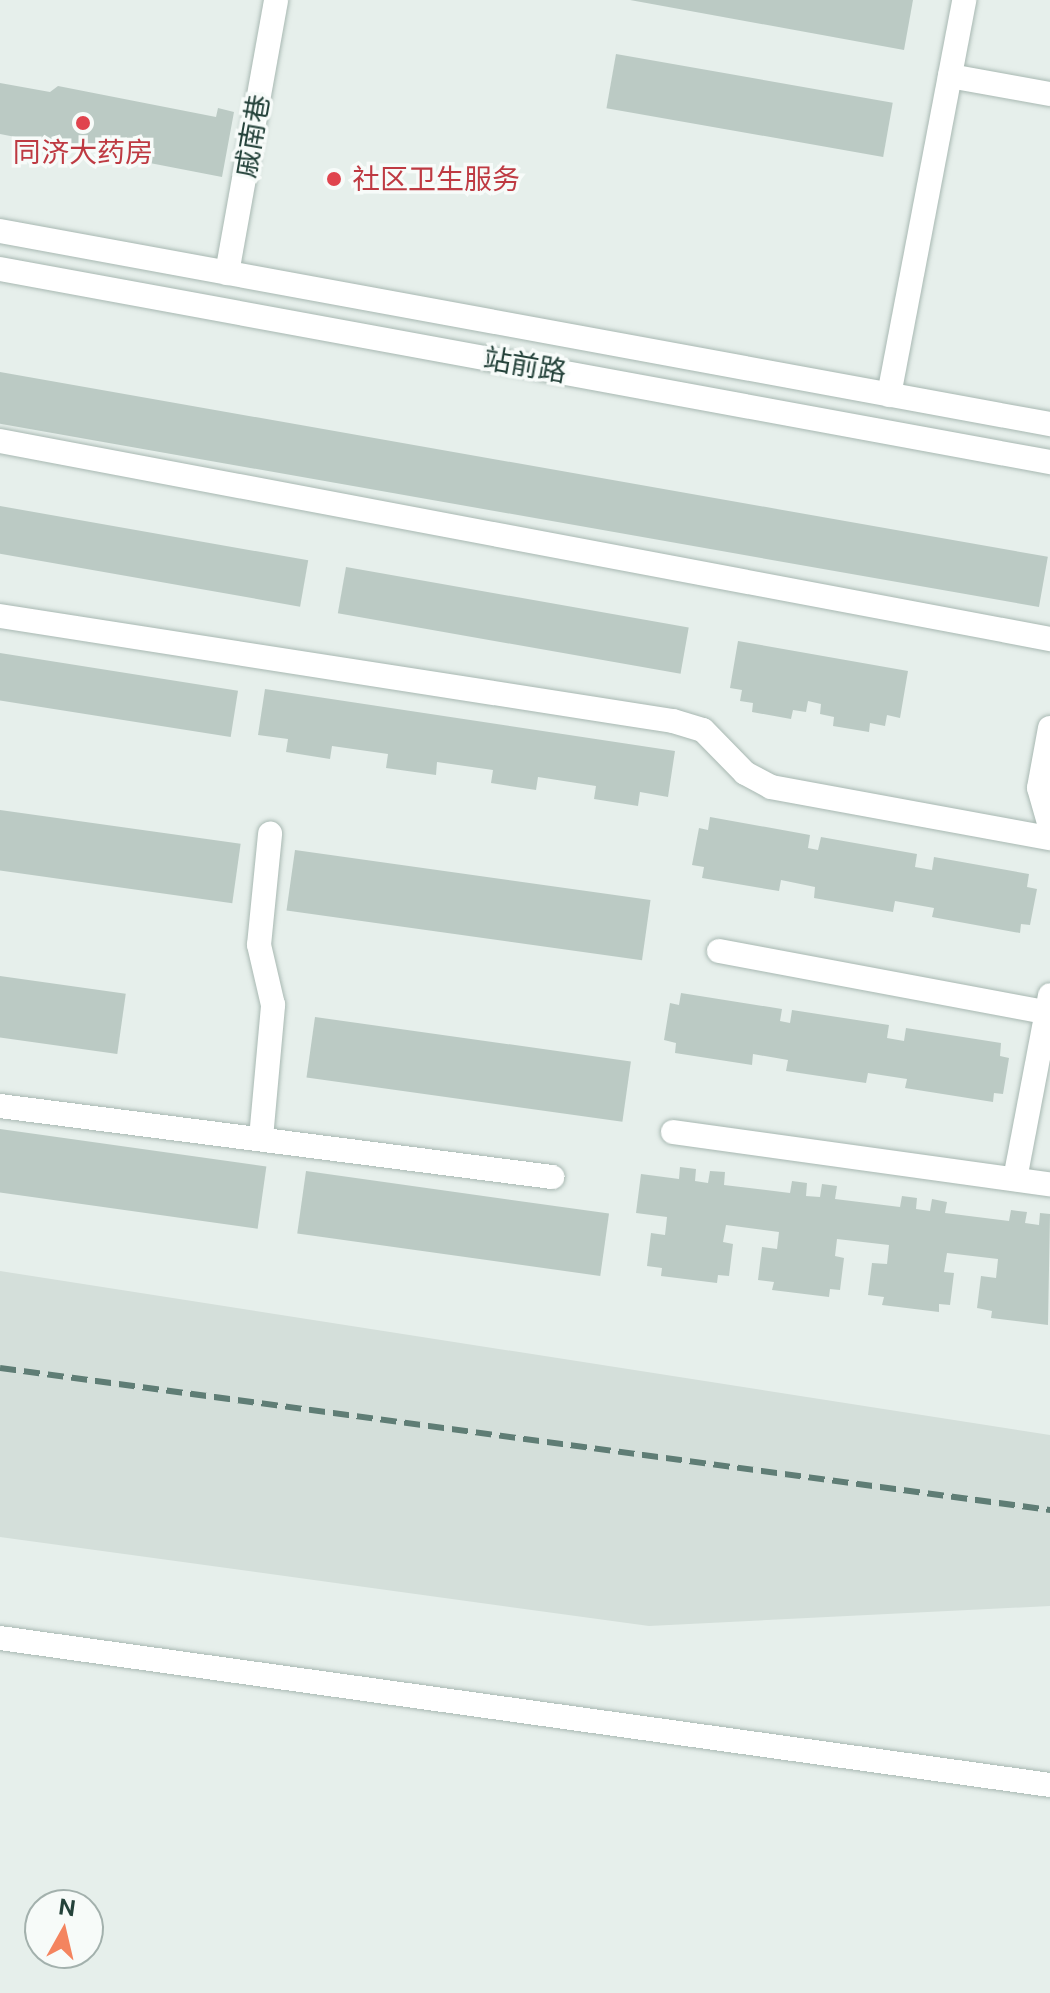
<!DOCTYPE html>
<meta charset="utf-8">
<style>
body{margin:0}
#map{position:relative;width:1050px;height:1993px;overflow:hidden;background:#e6efeb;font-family:"Public Sans","Noto Sans SC",sans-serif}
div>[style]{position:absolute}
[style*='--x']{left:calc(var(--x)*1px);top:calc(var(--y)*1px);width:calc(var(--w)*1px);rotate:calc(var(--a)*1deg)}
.built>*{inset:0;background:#d4dfda}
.building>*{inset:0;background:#bbcac4;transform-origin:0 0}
.roads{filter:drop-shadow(0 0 2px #a8b8b2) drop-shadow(0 0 2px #a8b8b2)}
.minor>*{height:24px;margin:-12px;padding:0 12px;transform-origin:12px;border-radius:12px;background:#fff}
.rail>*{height:6px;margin-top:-3px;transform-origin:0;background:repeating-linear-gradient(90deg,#5f7d75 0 16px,transparent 0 24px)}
.dots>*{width:22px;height:22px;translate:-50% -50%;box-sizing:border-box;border:4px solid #f7fbf9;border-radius:50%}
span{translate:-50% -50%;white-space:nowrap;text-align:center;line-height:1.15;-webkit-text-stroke:7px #f7fbf9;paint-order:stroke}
.street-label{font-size:28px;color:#24423a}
.health-label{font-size:28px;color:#be3a42}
.left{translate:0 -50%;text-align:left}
.north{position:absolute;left:24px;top:1889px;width:80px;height:80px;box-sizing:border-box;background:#f7fbf9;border:2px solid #a3b1ad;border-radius:50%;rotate:8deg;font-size:22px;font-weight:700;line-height:32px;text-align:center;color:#24423a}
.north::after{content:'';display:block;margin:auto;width:28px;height:36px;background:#f4845f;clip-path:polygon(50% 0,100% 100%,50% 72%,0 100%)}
</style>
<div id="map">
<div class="built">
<div style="clip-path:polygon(0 1271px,1050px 1435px,1050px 1606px,649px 1626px,0 1537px)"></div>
</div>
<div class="building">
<div style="clip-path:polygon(630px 0,913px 0,904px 50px)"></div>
<div style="left:616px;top:54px;width:281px;height:55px;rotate:10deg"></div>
<div style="clip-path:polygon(0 83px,50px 92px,58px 86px,216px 117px,218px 108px,234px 112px,222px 177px,0 134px)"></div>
<div style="left:0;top:372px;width:1064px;height:51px;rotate:10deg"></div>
<div style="left:0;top:506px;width:313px;height:47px;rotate:10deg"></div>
<div style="left:346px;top:567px;width:348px;height:47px;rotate:10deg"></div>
<div style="clip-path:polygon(738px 641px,908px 671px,900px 718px,887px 715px,885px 726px,870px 723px,869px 732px,833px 726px,834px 717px,820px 714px,821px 704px,808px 701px,806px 712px,793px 710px,791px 719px,752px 712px,753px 703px,740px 701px,742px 690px,730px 688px)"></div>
<div style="left:0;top:653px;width:241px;height:47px;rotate:9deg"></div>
<div style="clip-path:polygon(265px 689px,675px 751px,668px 797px,640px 792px,638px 806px,594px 799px,596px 786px,538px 777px,536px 790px,491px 783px,493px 770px,437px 762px,436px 775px,386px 768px,388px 754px,332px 746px,330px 759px,286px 752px,288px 739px,258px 735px)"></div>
<div style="left:0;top:810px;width:243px;height:60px;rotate:8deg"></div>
<div style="clip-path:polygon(710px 817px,810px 835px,808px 848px,818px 850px,821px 837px,917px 854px,915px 867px,932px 870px,934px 857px,1029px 874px,1027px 887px,1037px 889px,1030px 925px,1021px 924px,1020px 933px,932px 917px,934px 908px,895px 901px,893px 912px,814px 898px,815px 887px,781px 880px,779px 891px,702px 878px,704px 867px,692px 865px,699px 828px,708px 830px)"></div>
<div style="left:295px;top:850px;width:359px;height:61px;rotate:8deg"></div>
<div style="left:0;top:976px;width:127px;height:61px;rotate:8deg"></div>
<div style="clip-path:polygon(681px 993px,782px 1009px,780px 1021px,790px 1023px,792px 1010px,889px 1025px,887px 1038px,904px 1041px,906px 1028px,1001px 1043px,1000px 1056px,1009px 1058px,1003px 1094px,994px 1093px,993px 1102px,905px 1088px,907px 1079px,868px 1073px,866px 1083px,786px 1071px,788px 1060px,753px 1054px,752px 1065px,675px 1053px,676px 1043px,664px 1040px,670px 1003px,679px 1005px)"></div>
<div style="left:315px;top:1017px;width:319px;height:61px;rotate:8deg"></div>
<div style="left:0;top:1129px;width:269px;height:63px;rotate:8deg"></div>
<div style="clip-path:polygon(680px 1167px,696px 1169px,695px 1181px,708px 1183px,710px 1171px,725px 1172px,724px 1185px,790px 1193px,792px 1181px,807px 1183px,806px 1196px,820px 1197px,822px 1184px,837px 1186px,835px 1199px,900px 1207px,902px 1196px,917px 1198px,916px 1209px,930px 1211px,932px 1199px,947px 1202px,945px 1213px,1009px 1221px,1011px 1210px,1027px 1212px,1025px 1223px,1039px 1225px,1040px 1213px,1050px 1214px,1048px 1325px,991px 1318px,992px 1311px,977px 1308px,981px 1276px,996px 1278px,998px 1259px,947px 1253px,944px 1272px,954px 1273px,950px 1305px,939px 1304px,939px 1312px,882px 1305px,884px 1297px,868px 1295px,872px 1263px,887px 1264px,889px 1245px,837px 1239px,835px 1256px,844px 1258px,840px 1290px,830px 1289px,829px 1297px,772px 1290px,774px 1282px,758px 1280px,762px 1247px,777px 1249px,779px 1232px,726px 1225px,723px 1242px,733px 1244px,729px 1276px,718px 1275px,717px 1283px,661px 1276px,662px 1268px,647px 1266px,651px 1233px,665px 1235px,667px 1217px,636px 1213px,641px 1174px,679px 1179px)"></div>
<div style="left:306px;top:1171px;width:306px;height:63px;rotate:8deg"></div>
</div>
<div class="roads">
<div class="minor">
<div style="--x:950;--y:76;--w:102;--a:10.2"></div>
<div style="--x:0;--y:231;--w:1068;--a:10.42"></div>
<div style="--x:0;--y:269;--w:1068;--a:10.42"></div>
<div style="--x:227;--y:273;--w:277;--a:-79.8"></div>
<div style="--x:889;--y:395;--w:402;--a:-79.2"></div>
<div style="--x:0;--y:441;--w:1069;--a:10.68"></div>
<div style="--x:0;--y:616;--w:681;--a:8.87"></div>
<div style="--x:673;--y:721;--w:31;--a:17"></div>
<div style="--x:703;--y:730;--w:60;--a:45.7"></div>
<div style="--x:745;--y:773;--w:30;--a:28"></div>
<div style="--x:771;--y:787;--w:284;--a:10.4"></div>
<div style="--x:1050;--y:728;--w:61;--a:100.4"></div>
<div style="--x:1039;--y:788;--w:40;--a:74"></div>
<div style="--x:719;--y:951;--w:337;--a:10.6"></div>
<div style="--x:0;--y:1106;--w:557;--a:7.33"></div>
<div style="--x:673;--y:1132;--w:381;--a:7.9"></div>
<div style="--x:261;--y:1138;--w:134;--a:-84.8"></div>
<div style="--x:273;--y:1005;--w:62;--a:-103.1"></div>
<div style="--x:259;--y:945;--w:112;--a:-84.3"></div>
<div style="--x:1015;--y:1179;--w:187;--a:-79.2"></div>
<div style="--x:0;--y:1638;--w:1060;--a:7.97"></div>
</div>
</div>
<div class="rail">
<div style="--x:0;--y:1368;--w:1060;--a:7.7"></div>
</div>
<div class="dots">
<div style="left:83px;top:123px;background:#e0444e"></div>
<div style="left:334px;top:179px;background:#e0444e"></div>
</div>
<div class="street-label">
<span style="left:252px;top:136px;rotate:-80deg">戚南巷</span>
<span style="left:525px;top:365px;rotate:10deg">站前路</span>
</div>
<div class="health-label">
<span style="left:83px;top:152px">同济大药房</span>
<span class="left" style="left:352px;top:179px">社区卫生服务</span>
</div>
<div class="north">N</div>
</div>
